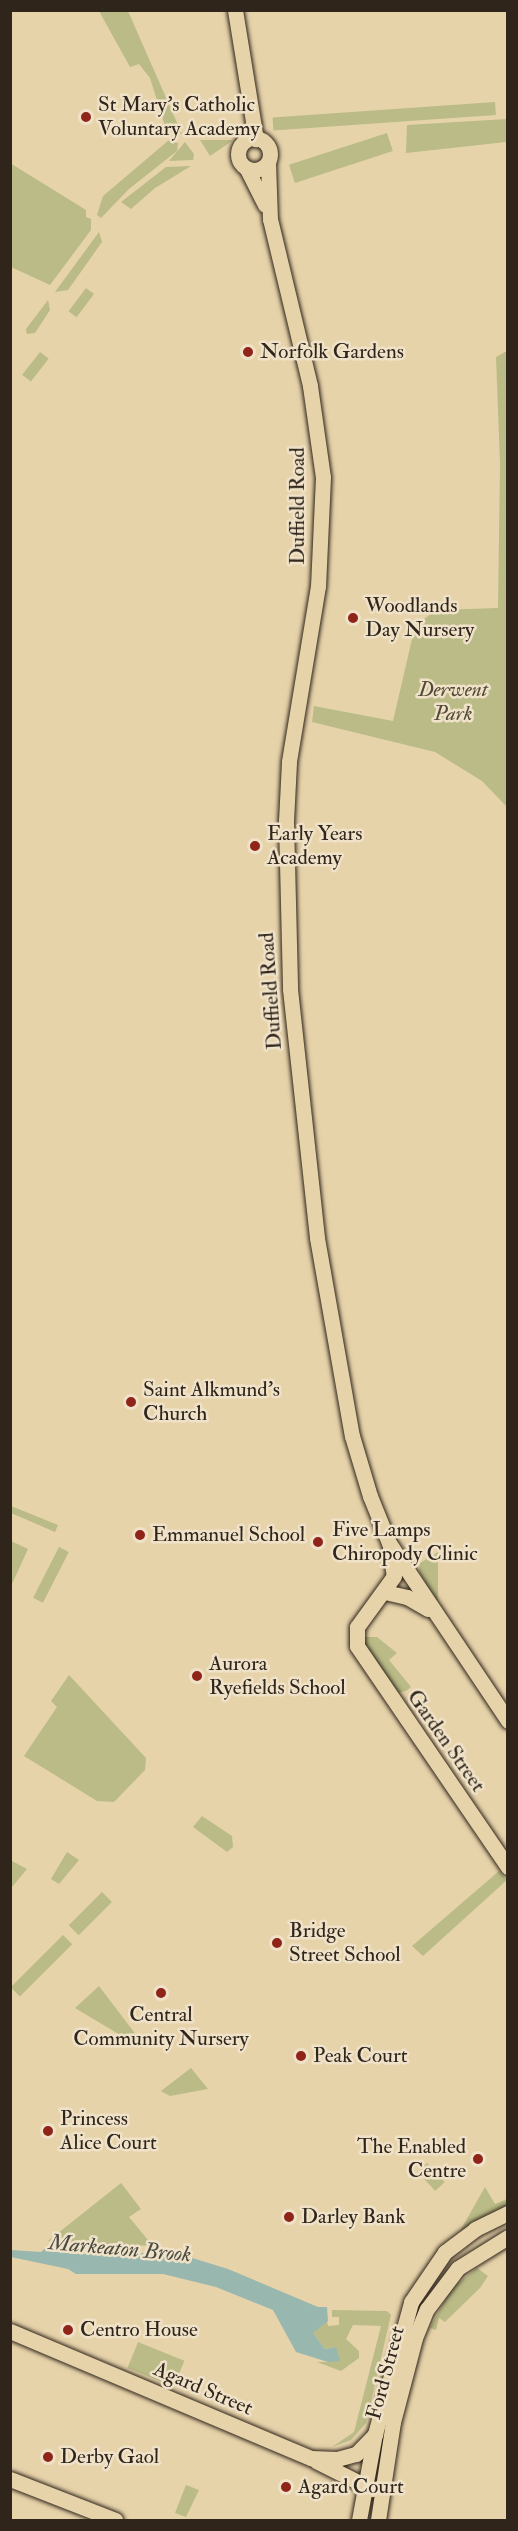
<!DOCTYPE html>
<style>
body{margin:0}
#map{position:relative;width:518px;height:2531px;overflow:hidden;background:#e7d3aa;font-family:"IM FELL Double Pica",serif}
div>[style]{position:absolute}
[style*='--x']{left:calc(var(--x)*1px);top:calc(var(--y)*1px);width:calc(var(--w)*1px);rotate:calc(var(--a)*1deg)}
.green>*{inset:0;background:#babb86;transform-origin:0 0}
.water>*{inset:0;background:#98b7af}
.roads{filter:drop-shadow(0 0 2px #2f251b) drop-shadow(0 0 2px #2f251b)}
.primary>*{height:15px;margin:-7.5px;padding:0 7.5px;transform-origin:7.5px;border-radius:7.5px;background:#e7d3aa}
.primary>.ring{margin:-7.5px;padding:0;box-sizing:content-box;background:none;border:15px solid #e7d3aa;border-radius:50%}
.dots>*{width:16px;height:16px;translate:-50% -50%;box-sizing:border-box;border:3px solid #efe2c8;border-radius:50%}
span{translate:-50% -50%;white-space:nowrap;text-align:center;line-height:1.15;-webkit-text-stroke:5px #efe2c8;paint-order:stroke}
.poi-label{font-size:21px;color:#2f251b}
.left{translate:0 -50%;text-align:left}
.right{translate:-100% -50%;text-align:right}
.street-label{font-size:21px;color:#2f251b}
.park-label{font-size:21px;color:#524a36;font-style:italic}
.water-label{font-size:22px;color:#494a40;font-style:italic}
.frame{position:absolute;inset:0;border:12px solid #2f251b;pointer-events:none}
</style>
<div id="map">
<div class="green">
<div style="clip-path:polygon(99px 11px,128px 11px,182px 134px,166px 129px,150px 78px,139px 64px,130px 67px)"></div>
<div style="left:495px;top:102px;width:13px;height:223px;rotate:86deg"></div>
<div style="clip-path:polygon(507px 119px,507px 147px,506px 142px,406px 153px,407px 125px)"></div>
<div style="left:387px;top:133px;width:19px;height:103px;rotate:72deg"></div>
<div style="clip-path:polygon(169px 140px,178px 143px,177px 151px,129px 189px,101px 218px,97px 215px,103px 196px)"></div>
<div style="clip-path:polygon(200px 140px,231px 140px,232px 141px,210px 156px)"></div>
<div style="clip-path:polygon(185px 142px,194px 154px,193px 160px,169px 161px)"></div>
<div style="clip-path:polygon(10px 163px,86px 210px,86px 217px,91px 219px,91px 230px,50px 285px,11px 267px)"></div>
<div style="clip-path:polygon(191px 166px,155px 188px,131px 209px,121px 202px,166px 167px)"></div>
<div style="clip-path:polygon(99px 232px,102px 242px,68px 290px,55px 292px)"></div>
<div style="left:86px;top:288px;width:10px;height:29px;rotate:37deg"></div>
<div style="clip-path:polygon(48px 300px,50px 310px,35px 333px,27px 334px,26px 329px)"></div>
<div style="clip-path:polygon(507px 351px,507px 807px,482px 781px,435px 752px,312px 722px,314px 706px,393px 721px,415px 626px,436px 610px,498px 608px,500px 464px,496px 357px)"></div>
<div style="left:40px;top:352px;width:11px;height:29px;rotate:38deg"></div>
<div style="clip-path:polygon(11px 1506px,58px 1525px,55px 1532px,11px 1513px)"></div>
<div style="clip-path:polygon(11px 1541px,28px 1549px,11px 1586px)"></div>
<div style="left:59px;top:1547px;width:11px;height:57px;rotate:27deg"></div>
<div style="clip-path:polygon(438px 1552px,438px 1600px,436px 1601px,419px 1571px,420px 1563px)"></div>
<div style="clip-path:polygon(363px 1637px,377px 1637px,397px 1653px,389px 1660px,411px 1687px,406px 1691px,397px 1693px,364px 1645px)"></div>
<div style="clip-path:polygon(69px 1675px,146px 1758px,145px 1770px,114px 1802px,97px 1801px,24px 1756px,57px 1707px,51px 1701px)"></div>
<div style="clip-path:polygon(202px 1816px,232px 1836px,233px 1847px,227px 1852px,193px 1827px)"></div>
<div style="clip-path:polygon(67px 1852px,79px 1860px,59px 1884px,51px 1879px)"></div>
<div style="clip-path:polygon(10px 1860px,27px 1869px,12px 1887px,11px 1886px)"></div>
<div style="clip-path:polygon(499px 1871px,507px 1880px,423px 1956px,412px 1946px)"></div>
<div style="left:102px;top:1892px;width:14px;height:47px;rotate:45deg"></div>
<div style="left:63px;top:1935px;width:13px;height:74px;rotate:45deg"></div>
<div style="clip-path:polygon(99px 1986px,143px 2044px,142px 2048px,75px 2008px)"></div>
<div style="clip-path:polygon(191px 2068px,208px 2089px,170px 2096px,161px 2091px)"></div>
<div style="left:427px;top:2163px;width:26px;height:13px;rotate:47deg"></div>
<div style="clip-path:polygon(121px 2183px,141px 2209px,129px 2217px,152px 2245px,84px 2249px,48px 2241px)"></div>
<div style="clip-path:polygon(485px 2187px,495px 2204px,507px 2199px,507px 2206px,460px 2231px)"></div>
<div style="clip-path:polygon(477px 2268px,488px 2276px,480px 2288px,445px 2322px,439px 2318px,436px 2330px,430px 2328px,451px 2289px)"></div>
<div style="clip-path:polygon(332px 2310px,387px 2311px,391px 2315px,366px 2423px,351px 2440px,332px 2447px,354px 2432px,381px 2326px,353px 2325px,346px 2339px,359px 2351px,359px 2358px,341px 2371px,317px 2362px,328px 2362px,336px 2347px,325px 2349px,313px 2333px,327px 2321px,328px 2326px,339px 2325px,339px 2317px,332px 2317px)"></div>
<div style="left:138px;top:2342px;width:50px;height:28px;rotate:22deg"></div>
<div style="clip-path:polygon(186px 2485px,199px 2490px,186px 2517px,175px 2513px)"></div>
</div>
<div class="water">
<div style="clip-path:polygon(46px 2247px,73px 2254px,176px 2253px,228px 2269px,318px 2307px,327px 2307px,328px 2321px,313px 2333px,325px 2349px,336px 2347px,340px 2361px,328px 2362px,296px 2352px,273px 2310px,216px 2287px,163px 2274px,76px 2274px,68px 2269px,11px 2257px,11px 2250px,41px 2252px)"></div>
</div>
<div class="roads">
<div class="primary">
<div style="--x:235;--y:10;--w:131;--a:80.8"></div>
<div class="ring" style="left:238px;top:138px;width:17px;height:17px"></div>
<div style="--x:268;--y:163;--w:56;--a:88"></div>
<div style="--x:270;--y:219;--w:172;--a:76.5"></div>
<div style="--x:310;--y:386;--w:92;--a:81.9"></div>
<div style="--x:323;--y:477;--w:109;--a:92.6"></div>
<div style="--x:318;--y:586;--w:178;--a:99.4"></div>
<div style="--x:289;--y:762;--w:59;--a:92.9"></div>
<div style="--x:286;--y:821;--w:168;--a:88.6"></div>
<div style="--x:290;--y:989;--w:250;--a:83.8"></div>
<div style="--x:317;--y:1238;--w:201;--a:80"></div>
<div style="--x:352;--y:1436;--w:63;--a:73.3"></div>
<div style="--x:370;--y:1496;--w:51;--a:68"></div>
<div style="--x:389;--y:1543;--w:214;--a:56.2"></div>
<div style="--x:247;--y:169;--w:40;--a:63.4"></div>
<div style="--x:390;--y:1549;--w:27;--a:82"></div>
<div style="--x:394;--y:1576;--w:63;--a:126"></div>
<div style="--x:357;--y:1627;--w:19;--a:90"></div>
<div style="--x:357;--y:1646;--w:268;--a:55.7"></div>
<div style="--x:385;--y:1592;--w:23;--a:13"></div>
<div style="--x:407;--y:1597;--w:24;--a:30"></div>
<div style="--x:10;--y:2331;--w:327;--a:22.9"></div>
<div style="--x:311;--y:2458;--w:26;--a:2"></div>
<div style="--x:337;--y:2459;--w:20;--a:-15"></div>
<div style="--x:356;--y:2454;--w:28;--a:-46"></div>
<div style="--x:316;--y:2461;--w:63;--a:26.6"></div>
<div style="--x:10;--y:2479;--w:113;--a:21.3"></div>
<div style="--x:359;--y:2520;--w:87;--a:-79.5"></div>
<div style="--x:375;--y:2434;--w:137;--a:-74.7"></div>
<div style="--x:411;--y:2302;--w:60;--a:-55.8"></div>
<div style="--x:445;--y:2252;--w:38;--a:-37"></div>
<div style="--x:475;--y:2229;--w:37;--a:-26"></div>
<div style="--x:378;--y:2520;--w:99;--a:-81.3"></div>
<div style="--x:393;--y:2422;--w:87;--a:-75.3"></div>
<div style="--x:415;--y:2338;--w:31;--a:-68"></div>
<div style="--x:427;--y:2309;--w:51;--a:-52.9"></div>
<div style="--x:458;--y:2268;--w:59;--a:-31.8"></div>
</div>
</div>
<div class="dots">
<div style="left:86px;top:117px;background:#8f2418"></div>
<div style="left:248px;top:352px;background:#8f2418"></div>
<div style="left:353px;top:618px;background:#8f2418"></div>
<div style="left:255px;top:846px;background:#8f2418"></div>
<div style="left:131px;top:1402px;background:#8f2418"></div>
<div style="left:140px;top:1535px;background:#8f2418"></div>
<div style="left:318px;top:1542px;background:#8f2418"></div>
<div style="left:197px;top:1676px;background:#8f2418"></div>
<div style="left:277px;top:1943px;background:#8f2418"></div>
<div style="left:161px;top:1993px;background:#8f2418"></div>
<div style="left:301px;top:2056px;background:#8f2418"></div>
<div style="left:48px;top:2131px;background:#8f2418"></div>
<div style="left:478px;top:2159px;background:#8f2418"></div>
<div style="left:289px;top:2217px;background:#8f2418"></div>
<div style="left:68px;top:2330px;background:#8f2418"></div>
<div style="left:48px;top:2457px;background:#8f2418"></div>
<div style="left:286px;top:2487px;background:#8f2418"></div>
</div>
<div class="poi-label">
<span class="left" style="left:98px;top:117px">St Mary's Catholic<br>Voluntary Academy</span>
<span class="left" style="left:260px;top:352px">Norfolk Gardens</span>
<span class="left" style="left:365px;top:618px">Woodlands<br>Day Nursery</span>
<span class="left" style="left:267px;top:846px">Early Years<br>Academy</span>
<span class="left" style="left:143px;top:1402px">Saint Alkmund's<br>Church</span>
<span class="left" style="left:332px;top:1542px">Five Lamps<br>Chiropody Clinic</span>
<span class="left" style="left:152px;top:1535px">Emmanuel School</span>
<span class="left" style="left:209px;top:1676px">Aurora<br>Ryefields School</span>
<span class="left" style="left:289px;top:1943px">Bridge<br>Street School</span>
<span style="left:161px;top:2027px">Central<br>Community Nursery</span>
<span class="left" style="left:313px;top:2056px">Peak Court</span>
<span class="left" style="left:60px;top:2131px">Princess<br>Alice Court</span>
<span class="right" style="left:466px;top:2159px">The Enabled<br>Centre</span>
<span class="left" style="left:301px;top:2217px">Darley Bank</span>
<span class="left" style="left:80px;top:2330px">Centro House</span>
<span class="left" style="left:60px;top:2457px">Derby Gaol</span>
<span class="left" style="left:298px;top:2487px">Agard Court</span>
</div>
<div class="street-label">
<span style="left:298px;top:506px;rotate:-90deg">Duffield Road</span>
<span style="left:271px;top:991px;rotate:-94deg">Duffield Road</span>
<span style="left:446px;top:1741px;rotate:55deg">Garden Street</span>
<span style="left:386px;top:2373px;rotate:-75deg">Ford Street</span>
<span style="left:203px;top:2389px;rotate:23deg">Agard Street</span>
</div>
<div class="park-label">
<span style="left:453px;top:702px">Derwent<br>Park</span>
</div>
<div class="water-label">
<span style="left:120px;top:2249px;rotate:5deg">Markeaton Brook</span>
</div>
<div class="frame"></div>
</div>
